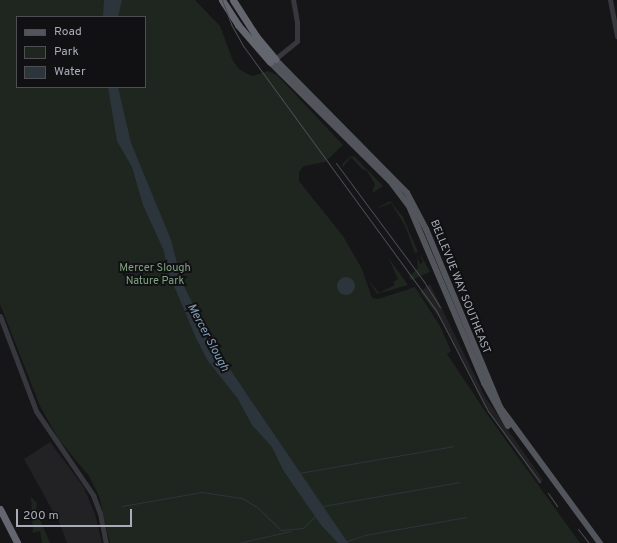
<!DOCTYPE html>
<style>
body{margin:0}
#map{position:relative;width:617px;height:543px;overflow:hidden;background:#161618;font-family:Overpass,sans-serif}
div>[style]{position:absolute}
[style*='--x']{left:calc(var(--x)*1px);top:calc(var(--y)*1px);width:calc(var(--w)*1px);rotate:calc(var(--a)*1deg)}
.built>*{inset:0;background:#222225}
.green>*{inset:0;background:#1e261f}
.water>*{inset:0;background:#2c353c}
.round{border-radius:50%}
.stream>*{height:1px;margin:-0.5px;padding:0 0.5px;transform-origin:0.5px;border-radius:0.5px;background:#2c353c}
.minor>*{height:5px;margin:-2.5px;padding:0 2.5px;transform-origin:2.5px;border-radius:2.5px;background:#37383d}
.major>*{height:6px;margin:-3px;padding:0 3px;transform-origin:3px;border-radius:3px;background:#53555c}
.highway>*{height:7px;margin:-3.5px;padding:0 3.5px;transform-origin:3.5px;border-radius:3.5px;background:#63666e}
.tram>*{height:1px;margin:-0.5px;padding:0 0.5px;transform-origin:0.5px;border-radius:0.5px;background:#4a4c52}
span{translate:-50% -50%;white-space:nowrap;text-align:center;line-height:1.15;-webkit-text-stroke:4px #111113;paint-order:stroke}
.park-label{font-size:11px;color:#7fa381}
.street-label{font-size:11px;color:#a8adb8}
.water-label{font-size:12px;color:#7f9bb3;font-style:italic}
.legend{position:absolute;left:16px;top:16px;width:130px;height:72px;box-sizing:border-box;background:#111113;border:1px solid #4d4f55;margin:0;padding:5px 7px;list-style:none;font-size:12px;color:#a8adb8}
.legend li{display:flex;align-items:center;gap:8px;height:20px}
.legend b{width:20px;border:1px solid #4d4f55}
.scale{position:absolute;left:16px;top:509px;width:116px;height:18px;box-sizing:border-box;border:2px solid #a8adb8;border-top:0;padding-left:5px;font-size:12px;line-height:14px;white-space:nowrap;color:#a8adb8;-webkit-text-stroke:3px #111113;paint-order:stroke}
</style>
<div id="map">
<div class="built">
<div style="clip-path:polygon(430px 284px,485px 397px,543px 480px,539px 484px,484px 406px,444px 325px,420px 292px)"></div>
<div style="clip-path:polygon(50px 442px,83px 486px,95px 514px,102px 543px,67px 543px,60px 524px,24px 459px)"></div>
</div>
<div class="green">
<div style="clip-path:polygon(evenodd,0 0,195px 0,220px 26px,233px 61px,240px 70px,252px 76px,268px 71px,277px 75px,343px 145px,325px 162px,304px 166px,299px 172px,299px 181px,343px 236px,362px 269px,372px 298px,378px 299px,415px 287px,440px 326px,451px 351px,447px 354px,487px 414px,580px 543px,110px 543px,99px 496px,89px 476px,59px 440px,40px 406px,0 304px,0 0,17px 17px,145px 17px,145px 87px,17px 87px,17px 17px)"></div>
<div style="clip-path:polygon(351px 156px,355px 157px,383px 186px,372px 193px,375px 184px,367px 171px,362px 169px,351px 157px,343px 167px,342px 164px)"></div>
<div style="clip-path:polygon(390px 201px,403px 217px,418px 252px,415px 253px,405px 226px,391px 203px,374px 210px)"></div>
<div style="clip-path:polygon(417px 255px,420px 264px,423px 262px,420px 255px,422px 257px,430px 272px,411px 280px,409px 277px,418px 268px)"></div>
<div style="clip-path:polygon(388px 257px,408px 285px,377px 294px,368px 279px,379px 293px,395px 285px,393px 282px,398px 279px)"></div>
<div style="clip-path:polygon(31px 497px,37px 503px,36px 510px,50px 543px,42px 543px,40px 531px,33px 533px)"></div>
</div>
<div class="water">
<div style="clip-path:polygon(104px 0,122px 0,118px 17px,103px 17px)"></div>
<div style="clip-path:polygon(108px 87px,118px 87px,131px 143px,171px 240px,182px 282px,212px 343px,348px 543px,338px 543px,321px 525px,283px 470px,272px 447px,252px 425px,238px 399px,208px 361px,196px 338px,167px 269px,164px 251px,143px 205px,132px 167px,117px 141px)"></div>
<div class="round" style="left:337px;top:277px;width:18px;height:18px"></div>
</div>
<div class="stream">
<div style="--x:299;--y:473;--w:156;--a:-9.9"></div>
<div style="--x:122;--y:506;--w:81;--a:-9.9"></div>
<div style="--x:202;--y:492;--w:40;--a:8.5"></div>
<div style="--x:242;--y:498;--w:17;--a:31"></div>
<div style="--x:257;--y:507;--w:33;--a:44"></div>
<div style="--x:281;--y:530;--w:22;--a:-5"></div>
<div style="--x:303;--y:528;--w:18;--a:-45"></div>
<div style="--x:323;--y:506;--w:139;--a:-9.9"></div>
<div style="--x:347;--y:541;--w:19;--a:-18"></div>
<div style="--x:365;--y:535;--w:103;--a:-10.1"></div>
<div style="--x:238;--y:543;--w:54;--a:-12.8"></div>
</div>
<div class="minor">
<div style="--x:610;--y:0;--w:37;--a:79"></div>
<div style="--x:275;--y:59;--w:28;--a:-39"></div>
<div style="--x:297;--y:41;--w:19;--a:-90"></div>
<div style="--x:297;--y:22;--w:22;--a:-100"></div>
<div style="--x:0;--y:316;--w:102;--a:69.2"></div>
<div style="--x:36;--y:411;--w:102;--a:55.8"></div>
<div style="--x:93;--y:495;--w:19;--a:69"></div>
<div style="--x:100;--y:513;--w:31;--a:79"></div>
</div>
<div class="major">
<div style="--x:275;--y:59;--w:188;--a:45.4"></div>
<div style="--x:407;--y:193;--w:41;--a:62.2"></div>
<div style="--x:426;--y:229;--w:193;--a:67.4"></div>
<div style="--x:500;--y:407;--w:169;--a:53.7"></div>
<div style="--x:270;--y:62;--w:169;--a:44.8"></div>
<div style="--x:390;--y:181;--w:31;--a:53"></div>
<div style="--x:409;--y:206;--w:192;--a:67"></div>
<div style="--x:484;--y:383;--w:49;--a:60.8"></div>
</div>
<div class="highway">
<div style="--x:222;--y:0;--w:30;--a:57"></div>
<div style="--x:238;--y:25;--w:49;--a:49.1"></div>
<div style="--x:233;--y:0;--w:43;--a:57.4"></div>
<div style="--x:256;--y:36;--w:30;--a:50"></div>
<div style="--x:0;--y:509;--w:38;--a:63"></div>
</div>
<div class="tram">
<div style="--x:222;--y:0;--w:26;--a:69"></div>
<div style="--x:231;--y:24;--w:26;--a:61"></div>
<div style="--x:244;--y:47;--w:326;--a:53.9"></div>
<div style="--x:436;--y:310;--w:114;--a:62.8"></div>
<div style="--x:488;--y:411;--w:88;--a:53.8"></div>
<div style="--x:336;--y:163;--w:146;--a:53.4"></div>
<div style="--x:423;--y:280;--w:32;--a:58"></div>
<div style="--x:548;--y:493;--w:16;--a:55"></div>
<div style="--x:578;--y:529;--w:18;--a:52"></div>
</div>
<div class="park-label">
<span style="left:155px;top:275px">Mercer Slough<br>Nature Park</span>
</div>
<div class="street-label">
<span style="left:460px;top:287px;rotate:68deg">BELLEVUE WAY SOUTHEAST</span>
</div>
<div class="water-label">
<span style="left:207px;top:338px;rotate:62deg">Mercer Slough</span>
</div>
<ul class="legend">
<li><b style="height:5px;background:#53555c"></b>Road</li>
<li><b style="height:11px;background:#1e261f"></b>Park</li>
<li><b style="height:11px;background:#2c353c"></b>Water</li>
</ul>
<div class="scale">200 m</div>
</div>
